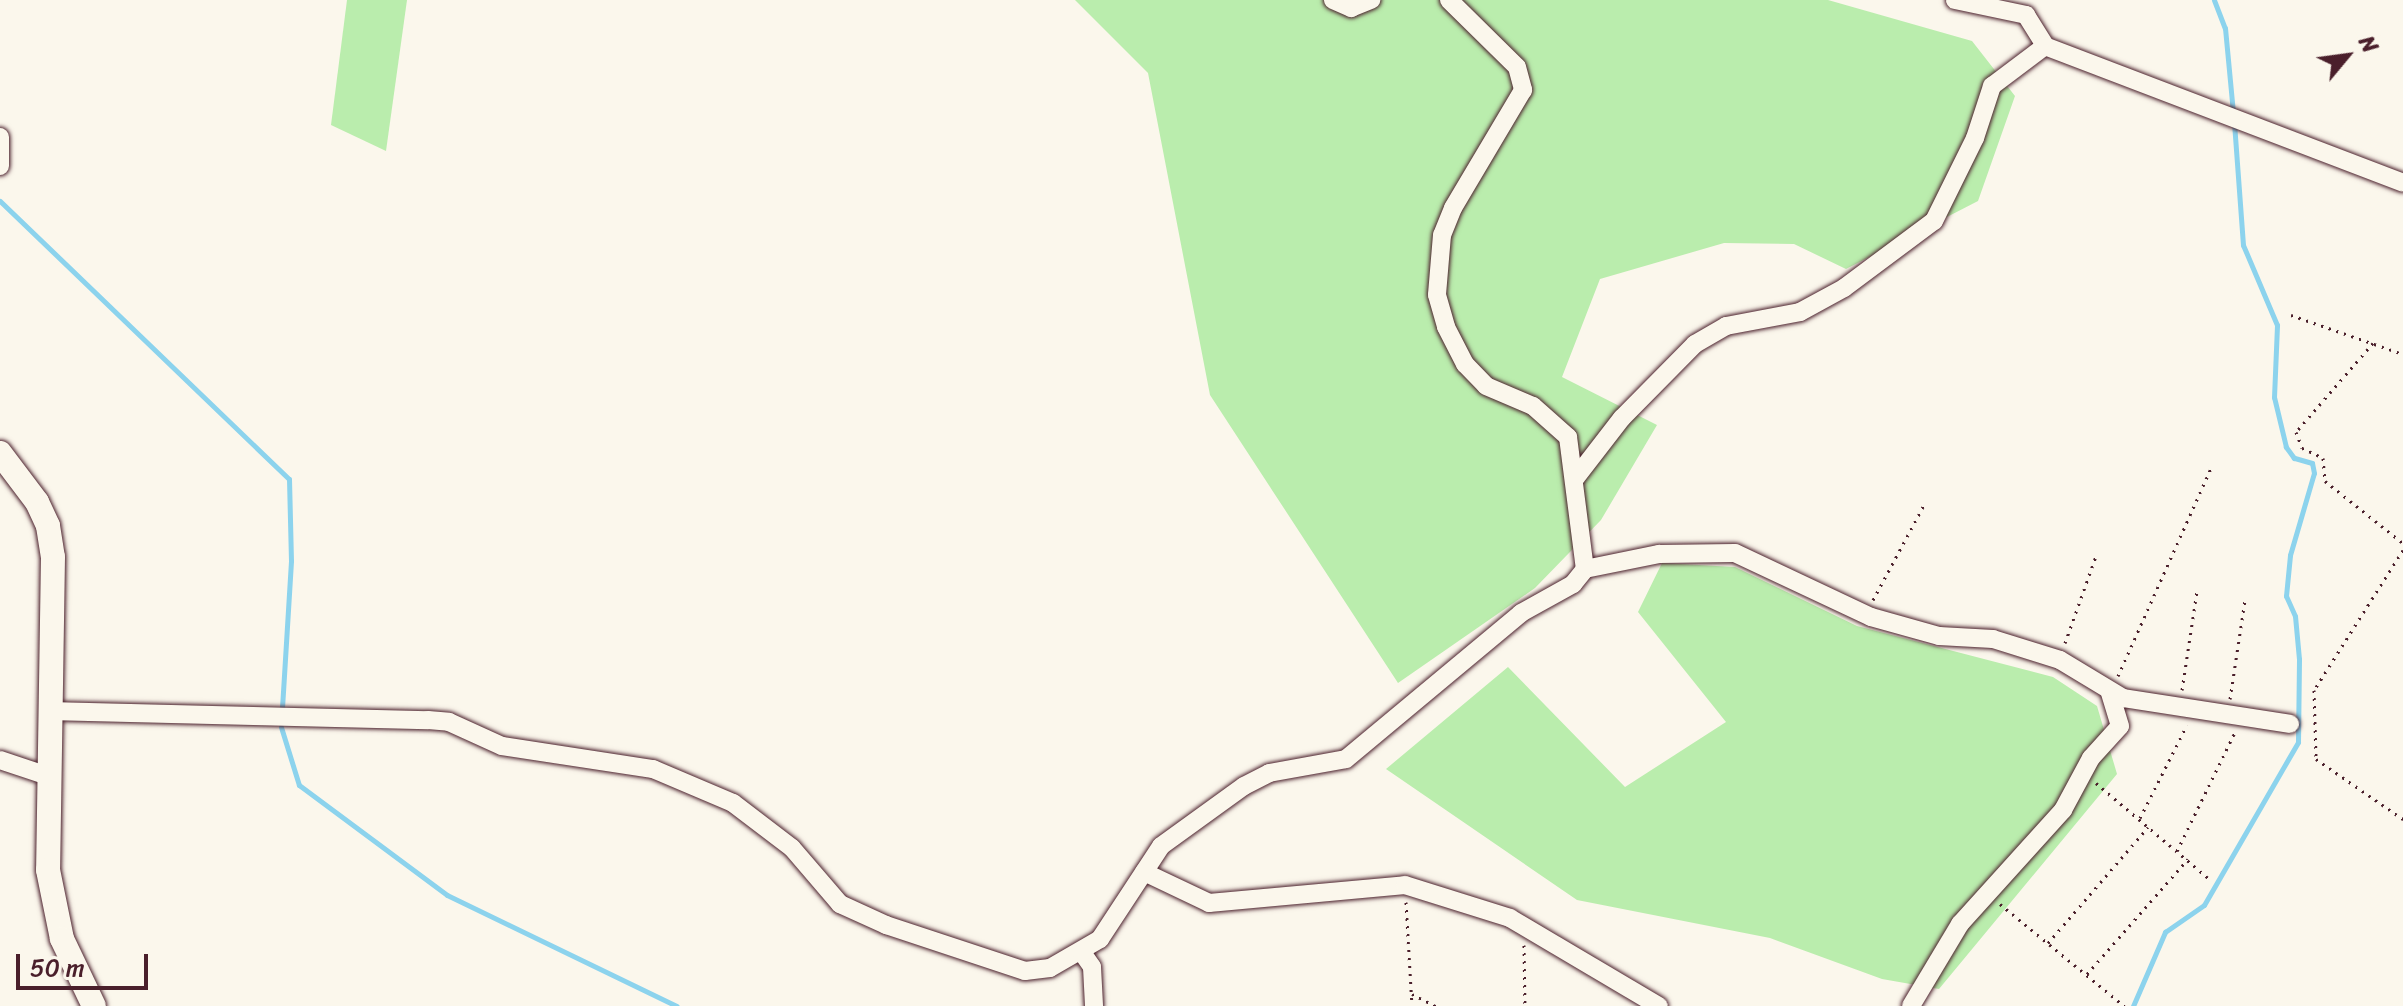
<!DOCTYPE html>
<style>
body{margin:0}
#map{position:relative;width:2403px;height:1006px;overflow:hidden;background:#fbf7ec;font-family:Sriracha,sans-serif}
div>[style]{position:absolute}
[style*='--x']{left:calc(var(--x)*1px);top:calc(var(--y)*1px);width:calc(var(--w)*1px);rotate:calc(var(--a)*1deg)}
.green>*{inset:0;background:#baedad}
.stream>*{height:5px;margin:-2.5px;padding:0 2.5px;transform-origin:2.5px;border-radius:2.5px;background:#8cd3ed}
.path>*{height:3px;margin-top:-1.5px;transform-origin:0;background:repeating-linear-gradient(90deg,#4a1f2b 0 2px,transparent 0 8px)}
.roads{filter:drop-shadow(0 0 2px #4a1f2b) drop-shadow(0 0 2px #4a1f2b)}
.street>*{height:18px;margin:-9px;padding:0 9px;transform-origin:9px;border-radius:9px;background:#fbf7ec}
.secondary>*{height:24px;margin:-12px;padding:0 12px;transform-origin:12px;border-radius:12px;background:#fbf7ec}
span{translate:-50% -50%;white-space:nowrap;text-align:center;line-height:1.15;-webkit-text-stroke:7px #fbf7ec;paint-order:stroke}
.north{position:absolute;left:2307px;top:16px;width:80px;height:80px;-webkit-text-stroke:6px #fbf7ec;paint-order:stroke;rotate:61deg;font-size:22px;font-weight:700;line-height:32px;text-align:center;color:#4a1f2b}
.north::after{content:'';display:block;margin:auto;width:28px;height:36px;background:#4a1f2b;clip-path:polygon(50% 0,100% 100%,50% 72%,0 100%)}
.scale{position:absolute;left:16px;top:954px;width:132px;height:36px;box-sizing:border-box;border:4px solid #4a1f2b;border-top:0;padding-left:10px;font-size:24px;line-height:28px;white-space:nowrap;color:#4a1f2b;-webkit-text-stroke:6px #fbf7ec;paint-order:stroke}
</style>
<div id="map">
<div class="green">
<div style="clip-path:polygon(347px 0,407px 0,386px 151px,331px 125px)"></div>
<div style="clip-path:polygon(1075px 0,1828px 0,1972px 41px,2015px 96px,1978px 201px,1846px 269px,1794px 244px,1724px 243px,1600px 279px,1562px 377px,1657px 425px,1601px 520px,1535px 588px,1398px 683px,1210px 395px,1148px 73px)"></div>
<div style="clip-path:polygon(1662px 563px,1735px 567px,1857px 626px,2053px 677px,2097px 706px,2117px 774px,1939px 989px,1882px 979px,1770px 938px,1577px 900px,1386px 769px,1508px 667px,1625px 787px,1726px 722px,1638px 612px)"></div>
</div>
<div class="stream">
<div style="--x:2214;--y:0;--w:30;--a:69"></div>
<div style="--x:2225;--y:28;--w:85;--a:84.6"></div>
<div style="--x:0;--y:201;--w:401;--a:43.9"></div>
<div style="--x:289;--y:479;--w:82;--a:88.6"></div>
<div style="--x:291;--y:561;--w:148;--a:93.5"></div>
<div style="--x:281;--y:727;--w:61;--a:72.8"></div>
<div style="--x:299;--y:785;--w:184;--a:36.6"></div>
<div style="--x:447;--y:895;--w:255;--a:25.8"></div>
<div style="--x:2133;--y:1006;--w:81;--a:-66.6"></div>
<div style="--x:2165;--y:932;--w:47;--a:-34.7"></div>
<div style="--x:2204;--y:905;--w:188;--a:-60"></div>
<div style="--x:2298;--y:742;--w:83;--a:-89.3"></div>
<div style="--x:2299;--y:659;--w:43;--a:-95.3"></div>
<div style="--x:2295;--y:616;--w:22;--a:-114"></div>
<div style="--x:2286;--y:596;--w:41;--a:-84.4"></div>
<div style="--x:2290;--y:555;--w:85;--a:-73.7"></div>
<div style="--x:2314;--y:473;--w:10;--a:-101"></div>
<div style="--x:2312;--y:463;--w:19;--a:-164"></div>
<div style="--x:2294;--y:458;--w:14;--a:-126"></div>
<div style="--x:2286;--y:447;--w:51;--a:-103.5"></div>
<div style="--x:2274;--y:397;--w:72;--a:-87.6"></div>
<div style="--x:2277;--y:325;--w:87;--a:-113"></div>
<div style="--x:2243;--y:245;--w:122;--a:-94.2"></div>
</div>
<div class="path">
<div style="--x:2291;--y:315;--w:119;--a:19.2"></div>
<div style="--x:2373;--y:343;--w:118;--a:130.9"></div>
<div style="--x:2296;--y:432;--w:17;--a:69"></div>
<div style="--x:2302;--y:448;--w:23;--a:25"></div>
<div style="--x:2323;--y:458;--w:23;--a:85"></div>
<div style="--x:2325;--y:481;--w:100;--a:38.5"></div>
<div style="--x:2403;--y:550;--w:166;--a:122.4"></div>
<div style="--x:2314;--y:690;--w:69;--a:88.3"></div>
<div style="--x:2316;--y:759;--w:106;--a:34.6"></div>
<div style="--x:1873;--y:600;--w:108;--a:-61.8"></div>
<div style="--x:2065;--y:643;--w:92;--a:-70.4"></div>
<div style="--x:2118;--y:676;--w:228;--a:-65.9"></div>
<div style="--x:2182;--y:690;--w:100;--a:-81.4"></div>
<div style="--x:2230;--y:699;--w:100;--a:-81.4"></div>
<div style="--x:2096;--y:783;--w:148;--a:40.3"></div>
<div style="--x:2140;--y:818;--w:104;--a:-63.2"></div>
<div style="--x:2177;--y:851;--w:132;--a:-64"></div>
<div style="--x:1406;--y:902;--w:104;--a:86.7"></div>
<div style="--x:2000;--y:904;--w:161;--a:39.4"></div>
<div style="--x:2048;--y:943;--w:153;--a:-49.2"></div>
<div style="--x:1524;--y:945;--w:61;--a:89.1"></div>
<div style="--x:2087;--y:974;--w:153;--a:-48.7"></div>
<div style="--x:1412;--y:994;--w:27;--a:27"></div>
</div>
<div class="roads">
<div class="street">
<div style="--x:1333;--y:0;--w:20;--a:24"></div>
<div style="--x:1351;--y:8;--w:22;--a:-22"></div>
<div style="--x:1449;--y:0;--w:95;--a:44.6"></div>
<div style="--x:1517;--y:67;--w:24;--a:75"></div>
<div style="--x:1523;--y:90;--w:137;--a:120.7"></div>
<div style="--x:1453;--y:208;--w:29;--a:112"></div>
<div style="--x:1442;--y:235;--w:60;--a:94.8"></div>
<div style="--x:1437;--y:295;--w:33;--a:74"></div>
<div style="--x:1446;--y:327;--w:42;--a:62.8"></div>
<div style="--x:1465;--y:364;--w:30;--a:46"></div>
<div style="--x:1486;--y:386;--w:51;--a:23.1"></div>
<div style="--x:1533;--y:406;--w:47;--a:41.5"></div>
<div style="--x:1568;--y:437;--w:133;--a:82.7"></div>
<div style="--x:1955;--y:0;--w:73;--a:11.9"></div>
<div style="--x:2026;--y:15;--w:36;--a:58"></div>
<div style="--x:2045;--y:46;--w:383;--a:20.9"></div>
<div style="--x:0;--y:137;--w:29;--a:90"></div>
<div style="--x:1574;--y:480;--w:78;--a:-52.3"></div>
<div style="--x:1622;--y:418;--w:104;--a:-45.4"></div>
<div style="--x:1695;--y:344;--w:36;--a:-30"></div>
<div style="--x:1726;--y:326;--w:75;--a:-10.7"></div>
<div style="--x:1800;--y:312;--w:50;--a:-28.6"></div>
<div style="--x:1844;--y:288;--w:112;--a:-36.7"></div>
<div style="--x:1934;--y:221;--w:93;--a:-63.7"></div>
<div style="--x:1975;--y:138;--w:55;--a:-71.9"></div>
<div style="--x:1992;--y:86;--w:66;--a:-37"></div>
<div style="--x:48;--y:711;--w:380;--a:1.4"></div>
<div style="--x:428;--y:720;--w:21;--a:5"></div>
<div style="--x:449;--y:722;--w:58;--a:24.4"></div>
<div style="--x:502;--y:746;--w:153;--a:8.7"></div>
<div style="--x:653;--y:769;--w:87;--a:23"></div>
<div style="--x:733;--y:803;--w:74;--a:37.3"></div>
<div style="--x:792;--y:848;--w:74;--a:49.4"></div>
<div style="--x:840;--y:904;--w:51;--a:24.5"></div>
<div style="--x:886;--y:925;--w:146;--a:18.3"></div>
<div style="--x:1025;--y:971;--w:25;--a:-7"></div>
<div style="--x:1050;--y:968;--w:58;--a:-30.1"></div>
<div style="--x:1100;--y:939;--w:111;--a:-56.7"></div>
<div style="--x:1161;--y:846;--w:102;--a:-35.9"></div>
<div style="--x:1244;--y:786;--w:28;--a:-27"></div>
<div style="--x:1269;--y:773;--w:78;--a:-10.3"></div>
<div style="--x:1346;--y:759;--w:228;--a:-39.8"></div>
<div style="--x:1521;--y:613;--w:60;--a:-29.1"></div>
<div style="--x:1573;--y:584;--w:19;--a:-51"></div>
<div style="--x:1585;--y:569;--w:76;--a:-11.5"></div>
<div style="--x:1659;--y:554;--w:76;--a:-0.8"></div>
<div style="--x:1735;--y:553;--w:150;--a:25.2"></div>
<div style="--x:1871;--y:617;--w:71;--a:15.6"></div>
<div style="--x:1939;--y:636;--w:54;--a:3.2"></div>
<div style="--x:1993;--y:639;--w:70;--a:17.4"></div>
<div style="--x:2060;--y:660;--w:74;--a:31.1"></div>
<div style="--x:2123;--y:698;--w:169;--a:8.8"></div>
<div style="--x:0;--y:760;--w:51;--a:18.4"></div>
<div style="--x:1144;--y:872;--w:72;--a:25.5"></div>
<div style="--x:1209;--y:903;--w:197;--a:-5.2"></div>
<div style="--x:1405;--y:885;--w:110;--a:17.4"></div>
<div style="--x:1510;--y:918;--w:173;--a:30.6"></div>
<div style="--x:1081;--y:951;--w:19;--a:55"></div>
<div style="--x:1092;--y:967;--w:39;--a:87"></div>
<div style="--x:1911;--y:1006;--w:96;--a:-59.1"></div>
<div style="--x:1960;--y:924;--w:154;--a:-47.9"></div>
<div style="--x:2063;--y:810;--w:59;--a:-61.7"></div>
<div style="--x:2091;--y:758;--w:43;--a:-47.8"></div>
<div style="--x:2120;--y:726;--w:34;--a:-107"></div>
</div>
<div class="secondary">
<div style="--x:0;--y:453;--w:61;--a:52.9"></div>
<div style="--x:37;--y:502;--w:26;--a:65"></div>
<div style="--x:48;--y:526;--w:31;--a:81"></div>
<div style="--x:53;--y:557;--w:313;--a:90.9"></div>
<div style="--x:48;--y:870;--w:70;--a:78.5"></div>
<div style="--x:62;--y:939;--w:74;--a:64.5"></div>
</div>
</div>
<div class="north">N</div>
<div class="scale">50 m</div>
</div>
